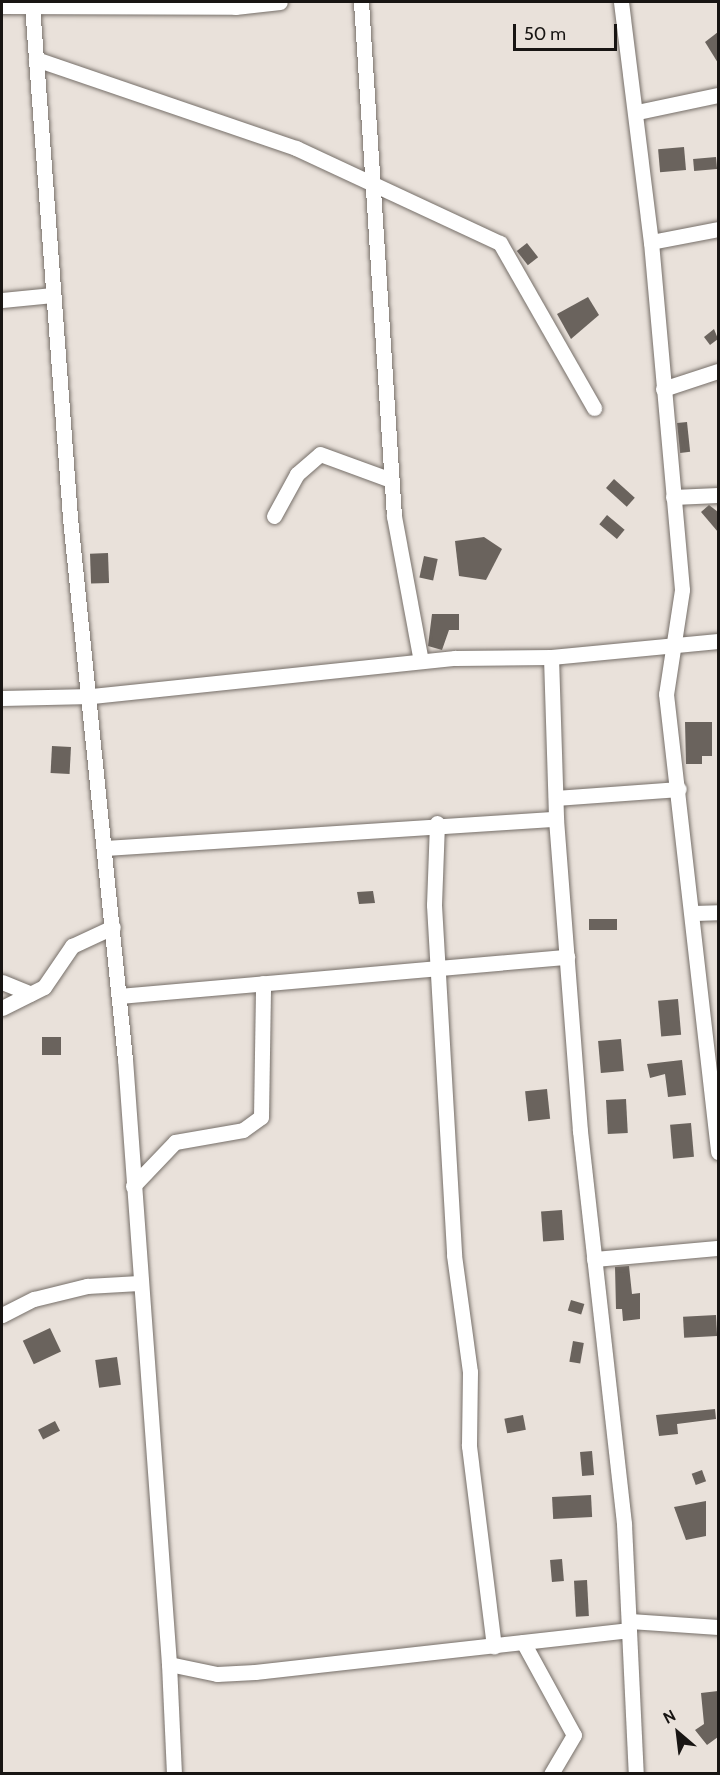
<!DOCTYPE html>
<style>
body{margin:0}
#map{position:relative;width:720px;height:1775px;overflow:hidden;background:#e9e1da;font-family:Cabin,sans-serif}
div>[style]{position:absolute}
[style*='--x']{left:calc(var(--x)*1px);top:calc(var(--y)*1px);width:calc(var(--w)*1px);rotate:calc(var(--a)*1deg)}
.building>*{inset:0;background:#6a635d;transform-origin:0 0}
.roads{filter:drop-shadow(0 0 2px #766f69) drop-shadow(0 0 2px #766f69)}
.street>*{height:15px;margin:-7.5px;padding:0 7.5px;transform-origin:7.5px;border-radius:7.5px;background:#fff}
span{translate:-50% -50%;white-space:nowrap;text-align:center;line-height:1.15;-webkit-text-stroke:4.5px #e9e1da;paint-order:stroke}
.frame{position:absolute;inset:0;border:3px solid #181513;pointer-events:none}
.north{position:absolute;left:648px;top:1703px;width:60px;height:60px;-webkit-text-stroke:4px #e9e1da;paint-order:stroke;rotate:332deg;font-size:16px;font-weight:700;line-height:24px;text-align:center;color:#181513}
.north::after{content:'';display:block;margin:auto;width:21px;height:27px;background:#181513;clip-path:polygon(50% 0,100% 100%,50% 72%,0 100%)}
.scale{position:absolute;left:513px;top:24px;width:104px;height:27px;box-sizing:border-box;border:3px solid #181513;border-top:0;padding-left:8px;font-size:18px;line-height:21px;white-space:nowrap;color:#181513;-webkit-text-stroke:4px #e9e1da;paint-order:stroke}
</style>
<div id="map">
<div class="building">
<div style="clip-path:polygon(718px 32px,718px 63px,705px 42px)"></div>
<div style="left:684px;top:147px;width:23px;height:26px;rotate:85deg"></div>
<div style="left:716px;top:157px;width:12px;height:23px;rotate:85deg"></div>
<div style="left:527px;top:243px;width:18px;height:13px;rotate:52deg"></div>
<div style="clip-path:polygon(588px 297px,599px 315px,571px 339px,557px 314px)"></div>
<div style="clip-path:polygon(714px 329px,718px 339px,710px 345px,704px 337px)"></div>
<div style="left:687px;top:422px;width:30px;height:10px;rotate:84deg"></div>
<div style="left:614px;top:479px;width:28px;height:12px;rotate:42deg"></div>
<div style="clip-path:polygon(709px 505px,718px 512px,718px 532px,701px 512px)"></div>
<div style="left:607px;top:515px;width:23px;height:12px;rotate:40deg"></div>
<div style="clip-path:polygon(484px 537px,502px 549px,486px 580px,459px 576px,455px 541px)"></div>
<div style="left:108px;top:553px;width:30px;height:18px;rotate:88deg"></div>
<div style="left:424px;top:556px;width:14px;height:22px;rotate:12deg"></div>
<div style="clip-path:polygon(432px 614px,459px 614px,459px 630px,449px 630px,442px 650px,428px 646px)"></div>
<div style="clip-path:polygon(685px 722px,712px 722px,712px 756px,702px 756px,702px 764px,686px 764px)"></div>
<div style="left:52px;top:746px;width:19px;height:27px;rotate:3deg"></div>
<div style="clip-path:polygon(373px 891px,375px 903px,359px 904px,357px 892px)"></div>
<div style="left:617px;top:919px;width:11px;height:28px;rotate:90deg"></div>
<div style="left:678px;top:999px;width:36px;height:20px;rotate:85deg"></div>
<div style="left:61px;top:1037px;width:18px;height:19px;rotate:90deg"></div>
<div style="left:621px;top:1039px;width:32px;height:23px;rotate:85deg"></div>
<div style="clip-path:polygon(682px 1060px,686px 1095px,668px 1097px,665px 1074px,650px 1078px,647px 1064px)"></div>
<div style="left:547px;top:1089px;width:30px;height:22px;rotate:84deg"></div>
<div style="left:626px;top:1099px;width:34px;height:20px;rotate:87deg"></div>
<div style="left:691px;top:1123px;width:34px;height:21px;rotate:85deg"></div>
<div style="left:562px;top:1210px;width:30px;height:21px;rotate:86deg"></div>
<div style="clip-path:polygon(629px 1266px,632px 1294px,640px 1293px,640px 1319px,623px 1321px,622px 1309px,616px 1309px,615px 1267px)"></div>
<div style="left:571px;top:1300px;width:14px;height:11px;rotate:17deg"></div>
<div style="left:716px;top:1315px;width:21px;height:33px;rotate:87deg"></div>
<div style="left:50px;top:1328px;width:26px;height:30px;rotate:65deg"></div>
<div style="left:573px;top:1341px;width:11px;height:21px;rotate:10deg"></div>
<div style="left:117px;top:1357px;width:28px;height:22px;rotate:82deg"></div>
<div style="clip-path:polygon(715px 1409px,716px 1419px,677px 1424px,678px 1434px,659px 1436px,656px 1415px)"></div>
<div style="left:523px;top:1415px;width:15px;height:19px;rotate:79deg"></div>
<div style="left:55px;top:1421px;width:11px;height:19px;rotate:63deg"></div>
<div style="left:592px;top:1451px;width:24px;height:12px;rotate:85deg"></div>
<div style="left:702px;top:1470px;width:12px;height:11px;rotate:70deg"></div>
<div style="left:591px;top:1495px;width:22px;height:39px;rotate:87deg"></div>
<div style="clip-path:polygon(706px 1501px,706px 1536px,686px 1540px,674px 1507px)"></div>
<div style="left:562px;top:1559px;width:22px;height:12px;rotate:85deg"></div>
<div style="left:587px;top:1580px;width:36px;height:13px;rotate:87deg"></div>
<div style="clip-path:polygon(718px 1691px,718px 1737px,707px 1745px,695px 1730px,704px 1724px,701px 1693px)"></div>
</div>
<div class="roads">
<div class="street">
<div style="--x:361;--y:2;--w:515;--a:86.33"></div>
<div style="--x:394;--y:516;--w:147;--a:79.5"></div>
<div style="--x:621;--y:2;--w:242;--a:82.9"></div>
<div style="--x:651;--y:242;--w:349;--a:84.9"></div>
<div style="--x:682;--y:590;--w:105;--a:98.7"></div>
<div style="--x:666;--y:694;--w:461;--a:83.5"></div>
<div style="--x:32;--y:5;--w:514;--a:85.76"></div>
<div style="--x:70;--y:518;--w:544;--a:84.2"></div>
<div style="--x:125;--y:1059;--w:607;--a:85.84"></div>
<div style="--x:169;--y:1664;--w:49;--a:11.8"></div>
<div style="--x:217;--y:1674;--w:38;--a:-3"></div>
<div style="--x:255;--y:1672;--w:375;--a:-6.4"></div>
<div style="--x:2;--y:6;--w:233;--a:0.2"></div>
<div style="--x:235;--y:7;--w:45;--a:-6.3"></div>
<div style="--x:36;--y:59;--w:275;--a:18.9"></div>
<div style="--x:296;--y:148;--w:225;--a:25"></div>
<div style="--x:500;--y:243;--w:190;--a:60.3"></div>
<div style="--x:637;--y:112;--w:83;--a:-11.9"></div>
<div style="--x:651;--y:242;--w:68;--a:-11"></div>
<div style="--x:2;--y:300;--w:51;--a:-5.6"></div>
<div style="--x:663;--y:389;--w:58;--a:-18.1"></div>
<div style="--x:673;--y:497;--w:45;--a:-2.5"></div>
<div style="--x:274;--y:516;--w:48;--a:-61.3"></div>
<div style="--x:297;--y:474;--w:30;--a:-41"></div>
<div style="--x:320;--y:454;--w:76;--a:20.1"></div>
<div style="--x:551;--y:657;--w:162;--a:88.2"></div>
<div style="--x:556;--y:819;--w:313;--a:85.6"></div>
<div style="--x:580;--y:1131;--w:395;--a:83.6"></div>
<div style="--x:624;--y:1524;--w:250;--a:87.3"></div>
<div style="--x:2;--y:698;--w:90;--a:-1.3"></div>
<div style="--x:92;--y:696;--w:365;--a:-6"></div>
<div style="--x:455;--y:658;--w:96;--a:-0.6"></div>
<div style="--x:551;--y:657;--w:168;--a:-5.5"></div>
<div style="--x:556;--y:798;--w:123;--a:-4.2"></div>
<div style="--x:437;--y:823;--w:82;--a:92.1"></div>
<div style="--x:434;--y:905;--w:351;--a:86.7"></div>
<div style="--x:454;--y:1255;--w:118;--a:82.2"></div>
<div style="--x:470;--y:1372;--w:74;--a:90.8"></div>
<div style="--x:469;--y:1446;--w:202;--a:82.9"></div>
<div style="--x:105;--y:848;--w:452;--a:-3.7"></div>
<div style="--x:694;--y:913;--w:24;--a:-2"></div>
<div style="--x:2;--y:982;--w:31;--a:22"></div>
<div style="--x:119;--y:996;--w:450;--a:-5"></div>
<div style="--x:2;--y:1008;--w:47;--a:-26.6"></div>
<div style="--x:44;--y:987;--w:50;--a:-55.7"></div>
<div style="--x:72;--y:946;--w:45;--a:-24.9"></div>
<div style="--x:133;--y:1186;--w:61;--a:-46.3"></div>
<div style="--x:175;--y:1142;--w:69;--a:-10"></div>
<div style="--x:243;--y:1130;--w:22;--a:-36"></div>
<div style="--x:261;--y:1117;--w:134;--a:-89.1"></div>
<div style="--x:594;--y:1259;--w:124;--a:-5.1"></div>
<div style="--x:2;--y:1315;--w:36;--a:-27"></div>
<div style="--x:34;--y:1299;--w:55;--a:-13.8"></div>
<div style="--x:87;--y:1286;--w:52;--a:-3.3"></div>
<div style="--x:630;--y:1621;--w:88;--a:3.9"></div>
<div style="--x:523;--y:1642;--w:106;--a:61.3"></div>
<div style="--x:574;--y:1735;--w:45;--a:120.5"></div>
<div style="--x:169;--y:1664;--w:110;--a:87.4"></div>
</div>
</div>
<div class="frame"></div>
<div class="north">N</div>
<div class="scale">50 m</div>
</div>
